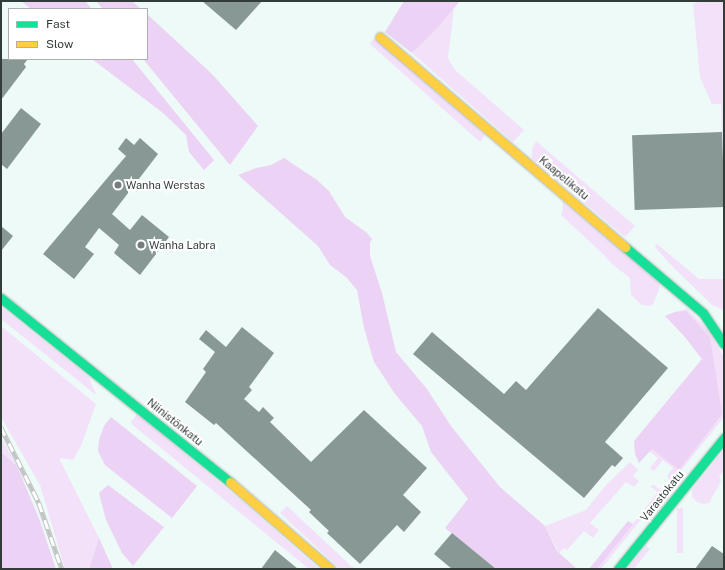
<!DOCTYPE html>
<meta charset="utf-8">
<style>
body{margin:0}
#map{position:relative;width:725px;height:570px;overflow:hidden;background:#eefaf7;font-family:"Public Sans",sans-serif}
div>[style]{position:absolute}
[style*='--x']{left:calc(var(--x)*1px);top:calc(var(--y)*1px);width:calc(var(--w)*1px);rotate:calc(var(--a)*1deg)}
.green>*{inset:0;background:#f2e1f9;transform-origin:0 0}
.forest>*{inset:0;background:#ecd2f4}
.building>*{inset:0;background:#889995;transform-origin:0 0}
.roads{filter:drop-shadow(0 0 1px #aeb8b6) drop-shadow(0 0 1px #aeb8b6)}
.fast>*{height:9px;margin:-4.5px;padding:0 4.5px;transform-origin:4.5px;border-radius:4.5px;background:#16e098}
.slow>*{height:9px;margin:-4.5px;padding:0 4.5px;transform-origin:4.5px;border-radius:4.5px;background:#ffcf43}
.rail>*{height:4.5px;margin-top:-2.25px;transform-origin:0;background:repeating-linear-gradient(90deg,#fff 0 9px,#c2c4c4 0 18px);box-sizing:border-box;border-block:1px solid #c2c4c4}
.dots>*{width:11px;height:11px;translate:-50% -50%;box-sizing:border-box;border:2px solid #fff;border-radius:50%}
span{translate:-50% -50%;white-space:nowrap;text-align:center;line-height:1.15;-webkit-text-stroke:4px #fff;paint-order:stroke}
.street-label{font-size:11px;color:#323c39}
.poi-label{font-size:11px;color:#323c39}
.left{translate:0 -50%;text-align:left}
.frame{position:absolute;inset:0;border:2px solid #323c39;pointer-events:none}
.legend{position:absolute;left:8px;top:8px;width:140px;height:52px;box-sizing:border-box;background:#fff;border:1px solid #adb1b0;margin:0;padding:5px 7px;list-style:none;font-size:12px;color:#323c39}
.legend li{display:flex;align-items:center;gap:8px;height:20px}
.legend b{width:20px;border:1px solid #adb1b0}
</style>
<div id="map">
<div class="green">
<div style="clip-path:polygon(699px 1px,724px 1px,724px 193px,721px 104px,712px 104px,700px 77px,693px 4px)"></div>
<div style="clip-path:polygon(454px 8px,448px 58px,455px 70px,524px 130px,513px 142px,412px 53px)"></div>
<div style="clip-path:polygon(374px 38px,485px 135px,480px 142px,370px 44px)"></div>
<div style="clip-path:polygon(536px 141px,635px 226px,625px 237px,532px 159px,532px 149px)"></div>
<div style="clip-path:polygon(562px 201px,658px 281px,660px 287px,653px 304px,650px 306px,642px 305px,631px 295px,630px 278px,612px 264px,603px 254px,561px 215px,563px 210px)"></div>
<div style="clip-path:polygon(657px 244px,699px 279px,724px 279px,724px 310px,712px 305px,670px 264px,655px 247px)"></div>
<div style="clip-path:polygon(1px 307px,89px 377px,96px 395px,1px 319px)"></div>
<div style="clip-path:polygon(687px 309px,707px 329px,724px 357px,724px 417px,671px 483px,667px 476px,673px 468px,663px 460px,654px 471px,650px 468px,658px 458px,649px 451px,652px 448px,679px 470px,710px 337px,675px 312px,664px 315px)"></div>
<div style="clip-path:polygon(1px 326px,96px 404px,81px 446px,73px 460px,59px 458px,99px 538px,89px 569px,65px 569px,40px 485px,1px 417px)"></div>
<div style="clip-path:polygon(137px 414px,249px 507px,319px 569px,309px 569px,134px 426px,131px 422px)"></div>
<div style="clip-path:polygon(1px 437px,17px 466px,1px 452px)"></div>
<div style="clip-path:polygon(724px 450px,724px 471px,719px 476px,721px 481px,709px 503px,704px 504px,697px 502px,692px 497px,692px 490px)"></div>
<div style="clip-path:polygon(630px 462px,638px 470px,633px 476px,639px 481px,634px 487px,626px 482px,590px 523px,599px 530px,593px 538px,584px 531px,567px 550px,564px 548px,559px 553px,545px 526px,586px 510px,606px 485px)"></div>
<div style="clip-path:polygon(654px 485px,663px 492px,601px 569px,597px 569px,658px 492px,650px 486px)"></div>
<div style="clip-path:polygon(287px 506px,351px 566px,357px 569px,340px 569px,280px 513px)"></div>
<div style="left:677px;top:508px;width:6px;height:45px"></div>
<div style="clip-path:polygon(646px 546px,650px 549px,634px 569px,627px 569px)"></div>
</div>
<div class="forest">
<div style="clip-path:polygon(21px 1px,85px 1px,92px 9px,31px 9px)"></div>
<div style="clip-path:polygon(96px 1px,132px 1px,141px 9px,103px 9px)"></div>
<div style="clip-path:polygon(404px 1px,460px 1px,438px 27px,412px 53px,385px 32px)"></div>
<div style="clip-path:polygon(147px 14px,213px 75px,258px 126px,230px 165px,143px 59px,147px 59px)"></div>
<div style="clip-path:polygon(92px 59px,132px 59px,214px 160px,204px 170px,189px 152px,186px 135px,163px 113px)"></div>
<div style="clip-path:polygon(284px 158px,317px 180px,329px 191px,345px 217px,367px 233px,372px 239px,370px 243px,370px 256px,382px 293px,396px 352px,427px 389px,451px 426px,500px 487px,545px 526px,557px 551px,577px 569px,496px 569px,445px 528px,468px 499px,431px 452px,422px 426px,395px 394px,374px 362px,364px 328px,357px 290px,346px 277px,330px 265px,318px 246px,238px 175px,256px 168px,271px 165px)"></div>
<div style="clip-path:polygon(686px 311px,710px 337px,722px 414px,679px 470px,652px 449px,639px 463px,635px 454px,634px 441px,702px 359px,684px 336px,665px 316px,675px 312px)"></div>
<div style="clip-path:polygon(111px 417px,197px 486px,172px 518px,105px 465px,98px 451px,99px 440px,104px 426px)"></div>
<div style="clip-path:polygon(1px 452px,17px 466px,40px 521px,56px 569px,1px 569px)"></div>
<div style="clip-path:polygon(108px 485px,164px 527px,133px 566px,122px 553px,106px 520px,99px 493px)"></div>
<div style="clip-path:polygon(628px 521px,633px 524px,597px 569px,589px 569px)"></div>
<div style="clip-path:polygon(99px 538px,113px 569px,89px 569px)"></div>
</div>
<div class="building">
<div style="clip-path:polygon(202px 1px,262px 1px,236px 30px)"></div>
<div style="clip-path:polygon(1px 59px,28px 59px,24px 64px,26px 67px,1px 100px)"></div>
<div style="clip-path:polygon(21px 108px,41px 124px,7px 169px,1px 164px,1px 134px)"></div>
<div style="left:722px;top:132px;width:75px;height:90px;rotate:88deg"></div>
<div style="clip-path:polygon(126px 138px,134px 145px,140px 138px,158px 154px,112px 214px,130px 230px,142px 215px,169px 237px,140px 275px,114px 253px,119px 245px,99px 228px,85px 247px,94px 254px,74px 279px,43px 254px,126px 156px,118px 149px)"></div>
<div style="clip-path:polygon(1px 226px,13px 236px,1px 251px)"></div>
<div style="clip-path:polygon(598px 308px,668px 368px,605px 442px,623px 458px,615px 467px,612px 465px,584px 498px,413px 354px,432px 332px,504px 394px,516px 381px,526px 390px)"></div>
<div style="clip-path:polygon(242px 327px,274px 353px,249px 387px,252px 390px,244px 399px,259px 412px,263px 407px,274px 418px,270px 422px,311px 462px,364px 410px,427px 468px,403px 495px,421px 512px,404px 532px,397px 525px,360px 564px,327px 533px,329px 531px,309px 512px,311px 510px,216px 423px,214px 425px,185px 402px,206px 372px,203px 369px,215px 352px,199px 339px,206px 330px,226px 347px)"></div>
<div style="clip-path:polygon(452px 533px,496px 569px,452px 569px,434px 554px)"></div>
<div style="clip-path:polygon(712px 546px,724px 554px,724px 569px,695px 569px)"></div>
<div style="clip-path:polygon(275px 550px,298px 569px,261px 569px)"></div>
</div>
<div class="roads">
<div class="fast">
<div style="--x:625;--y:247;--w:102;--a:40.2"></div>
<div style="--x:703;--y:313;--w:37;--a:56"></div>
<div style="--x:1;--y:298;--w:294;--a:38.8"></div>
<div style="--x:618;--y:569;--w:169;--a:-51"></div>
</div>
<div class="slow">
<div style="--x:380;--y:37;--w:323;--a:40.6"></div>
<div style="--x:230;--y:482;--w:133;--a:41"></div>
</div>
</div>
<div class="rail">
<div style="--x:1;--y:427;--w:85;--a:63.4"></div>
<div style="--x:39;--y:503;--w:70;--a:70.8"></div>
</div>
<div class="dots">
<div style="left:118px;top:185px;background:#747e7c"></div>
<div style="left:141px;top:245px;background:#747e7c"></div>
</div>
<div class="street-label">
<span style="left:564px;top:178px;rotate:40deg">Kaapelikatu</span>
<span style="left:175px;top:422px;rotate:39deg">Niinistönkatu</span>
<span style="left:662px;top:496px;rotate:-51deg">Varastokatu</span>
</div>
<div class="poi-label">
<span class="left" style="left:126px;top:185px">Wanha Werstas</span>
<span class="left" style="left:149px;top:245px">Wanha Labra</span>
</div>
<div class="frame"></div>
<ul class="legend">
<li><b style="height:5px;background:#16e098"></b>Fast</li>
<li><b style="height:5px;background:#ffcf43"></b>Slow</li>
</ul>
</div>
